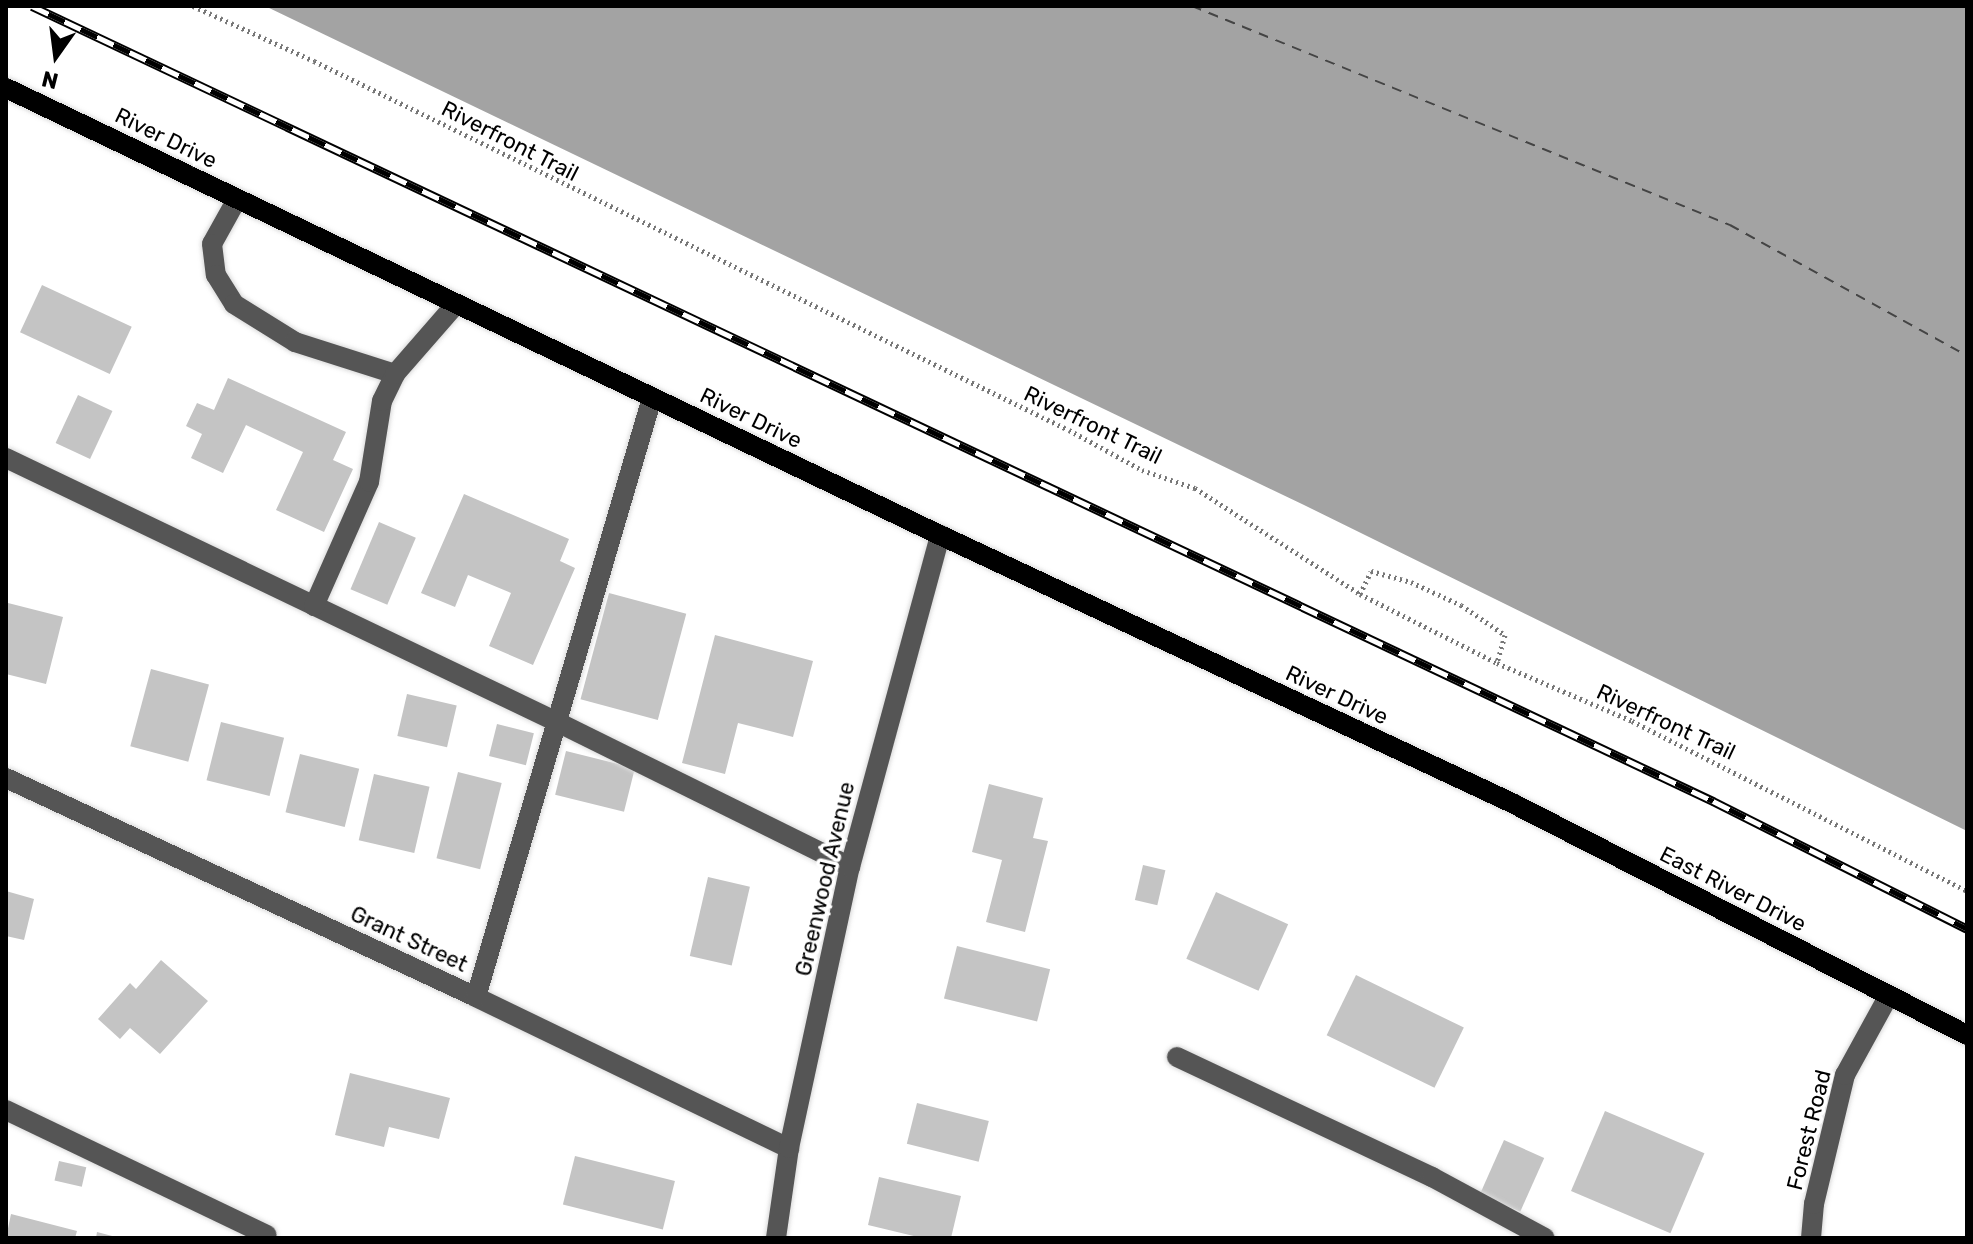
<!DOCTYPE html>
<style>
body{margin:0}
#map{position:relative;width:1973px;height:1244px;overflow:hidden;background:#fff;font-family:Rubik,sans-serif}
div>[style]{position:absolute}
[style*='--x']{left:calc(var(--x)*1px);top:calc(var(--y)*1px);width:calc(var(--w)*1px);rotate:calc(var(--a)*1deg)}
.water>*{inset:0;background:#a3a3a3}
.ferry>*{height:2px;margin-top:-1px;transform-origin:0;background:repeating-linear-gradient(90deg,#444 0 10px,transparent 0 18px)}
.building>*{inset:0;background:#c4c4c4;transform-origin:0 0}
.path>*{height:5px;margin-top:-2.5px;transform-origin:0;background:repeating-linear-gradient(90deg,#777 0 2px,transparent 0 6px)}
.roads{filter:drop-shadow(0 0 2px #dbdbdb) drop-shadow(0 0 2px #dbdbdb)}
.minor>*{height:20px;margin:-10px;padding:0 10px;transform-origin:10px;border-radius:10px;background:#555}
.major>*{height:20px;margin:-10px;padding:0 10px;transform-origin:10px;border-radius:10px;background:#000}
.rail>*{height:9px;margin-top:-4.5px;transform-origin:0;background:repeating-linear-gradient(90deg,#fff 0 18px,#000 0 36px);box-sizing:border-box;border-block:2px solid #000}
span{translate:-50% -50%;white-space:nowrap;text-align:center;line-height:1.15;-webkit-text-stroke:7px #fff;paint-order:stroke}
.street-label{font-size:22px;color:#000}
.frame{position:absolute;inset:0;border:8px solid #000;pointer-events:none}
.north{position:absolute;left:16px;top:16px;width:80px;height:80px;-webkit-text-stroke:6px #fff;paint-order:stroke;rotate:194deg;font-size:22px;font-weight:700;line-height:32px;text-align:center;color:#000}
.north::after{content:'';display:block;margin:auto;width:28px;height:36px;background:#000;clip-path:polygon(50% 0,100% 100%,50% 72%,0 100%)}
</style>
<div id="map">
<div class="water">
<div style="clip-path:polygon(265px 6px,1967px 6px,1967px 831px,1304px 505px)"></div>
</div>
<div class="ferry">
<div style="--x:1192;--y:6;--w:581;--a:22.15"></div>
<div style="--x:1730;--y:225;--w:271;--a:28.9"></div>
</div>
<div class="building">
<div style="left:42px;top:285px;width:99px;height:52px;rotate:25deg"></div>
<div style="clip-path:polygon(228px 378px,346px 432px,333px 460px,353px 469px,324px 532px,276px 510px,303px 452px,246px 425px,223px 473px,191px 458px,202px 434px,186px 426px,197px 403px,214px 410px)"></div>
<div style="left:78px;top:395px;width:38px;height:53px;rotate:25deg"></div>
<div style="clip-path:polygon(464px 494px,569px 539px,560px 561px,575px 568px,533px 665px,489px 646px,511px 593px,468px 575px,455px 607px,421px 593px)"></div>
<div style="left:379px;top:522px;width:40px;height:73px;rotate:23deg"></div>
<div style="left:609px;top:593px;width:80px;height:110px;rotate:15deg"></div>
<div style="clip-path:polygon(8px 603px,63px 617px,46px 684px,6px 674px)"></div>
<div style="clip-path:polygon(715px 635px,813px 661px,793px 737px,738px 723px,725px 774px,682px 763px)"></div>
<div style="left:151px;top:669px;width:60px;height:80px;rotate:15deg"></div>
<div style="left:407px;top:694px;width:51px;height:43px;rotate:13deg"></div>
<div style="left:221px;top:722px;width:65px;height:60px;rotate:14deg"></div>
<div style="left:497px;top:724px;width:38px;height:33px;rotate:14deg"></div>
<div style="left:566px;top:751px;width:71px;height:45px;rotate:14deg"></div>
<div style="left:300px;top:754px;width:61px;height:60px;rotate:14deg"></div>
<div style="left:458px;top:772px;width:45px;height:89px;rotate:14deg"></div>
<div style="left:374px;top:774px;width:57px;height:68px;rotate:13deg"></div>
<div style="clip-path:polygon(989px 784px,1043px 798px,1033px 838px,1048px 841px,1025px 932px,986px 922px,1002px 860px,972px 852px)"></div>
<div style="left:1143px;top:865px;width:23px;height:36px;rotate:13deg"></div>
<div style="left:708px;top:877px;width:43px;height:81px;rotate:13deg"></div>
<div style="clip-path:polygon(6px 891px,34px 899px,24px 940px,6px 936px)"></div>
<div style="left:1216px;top:892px;width:79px;height:73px;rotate:24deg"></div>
<div style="left:957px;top:946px;width:96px;height:54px;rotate:14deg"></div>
<div style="clip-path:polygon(161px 960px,208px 1001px,160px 1054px,130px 1028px,120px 1039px,98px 1019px,130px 983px,136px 989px)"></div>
<div style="left:1356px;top:975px;width:120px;height:67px;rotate:26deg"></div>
<div style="clip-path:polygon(350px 1073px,450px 1098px,439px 1139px,389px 1127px,384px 1147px,335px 1135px)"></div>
<div style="left:917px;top:1103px;width:74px;height:42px;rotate:14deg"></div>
<div style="left:1605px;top:1111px;width:108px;height:87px;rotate:23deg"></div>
<div style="left:1504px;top:1140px;width:44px;height:59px;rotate:24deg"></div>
<div style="left:575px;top:1156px;width:103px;height:50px;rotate:14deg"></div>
<div style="left:59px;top:1161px;width:28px;height:20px;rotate:13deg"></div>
<div style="clip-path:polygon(879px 1177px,961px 1196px,951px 1238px,922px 1238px,868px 1225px)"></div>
<div style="clip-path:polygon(11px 1214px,77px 1231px,75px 1238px,6px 1238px)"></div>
<div style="clip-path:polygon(97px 1232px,116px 1237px,116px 1238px,96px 1238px)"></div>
</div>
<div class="path">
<div style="--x:193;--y:6;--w:133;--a:24.4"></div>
<div style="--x:314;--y:61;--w:840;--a:26.05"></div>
<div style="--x:1069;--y:430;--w:83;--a:28.7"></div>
<div style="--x:1142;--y:470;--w:56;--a:18.8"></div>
<div style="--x:1195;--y:488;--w:196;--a:32.7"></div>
<div style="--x:1360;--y:594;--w:153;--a:26.7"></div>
<div style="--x:1497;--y:663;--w:147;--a:23.2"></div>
<div style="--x:1632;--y:721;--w:376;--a:26.9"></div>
<div style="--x:1360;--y:594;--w:25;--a:-64"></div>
<div style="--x:1371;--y:571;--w:41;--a:15.4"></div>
<div style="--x:1411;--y:582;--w:55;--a:24.7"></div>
<div style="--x:1461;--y:605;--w:53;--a:34.3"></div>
<div style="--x:1505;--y:635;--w:29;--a:106"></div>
</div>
<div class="roads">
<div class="minor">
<div style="--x:237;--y:199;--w:51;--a:119.1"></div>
<div style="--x:212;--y:244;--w:31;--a:83"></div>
<div style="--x:216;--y:275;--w:34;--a:58"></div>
<div style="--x:234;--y:304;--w:72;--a:31.9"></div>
<div style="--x:295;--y:342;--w:105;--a:17.7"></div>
<div style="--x:6;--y:458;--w:611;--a:25.6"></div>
<div style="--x:557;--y:722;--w:327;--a:26.3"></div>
<div style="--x:314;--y:606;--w:136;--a:-66.1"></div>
<div style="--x:369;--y:482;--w:82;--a:-80.9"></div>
<div style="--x:382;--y:401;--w:30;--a:-64"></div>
<div style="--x:395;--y:374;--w:93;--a:-48.9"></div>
<div style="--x:6;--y:778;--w:519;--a:24.98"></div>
<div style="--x:476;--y:997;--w:348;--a:25.8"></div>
<div style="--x:476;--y:997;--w:624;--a:-73.63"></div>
<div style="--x:1177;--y:1057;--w:282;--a:25.2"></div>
<div style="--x:1432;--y:1177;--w:128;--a:28.4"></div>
<div style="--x:6;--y:1110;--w:289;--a:25.6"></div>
<div style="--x:776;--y:1238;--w:91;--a:-81.8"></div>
<div style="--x:789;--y:1148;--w:288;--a:-77.8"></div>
<div style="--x:850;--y:867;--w:344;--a:-74.8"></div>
<div style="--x:1811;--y:1238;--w:34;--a:-85"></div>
<div style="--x:1814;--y:1204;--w:133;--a:-76.5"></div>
<div style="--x:1845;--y:1075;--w:91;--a:-61.2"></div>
</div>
<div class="major">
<div style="--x:6;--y:88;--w:1035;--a:25.58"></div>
<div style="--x:940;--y:535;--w:632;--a:25.1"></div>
<div style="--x:1512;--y:803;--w:511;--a:27.02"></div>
</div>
</div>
<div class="rail">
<div style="--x:32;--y:6;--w:1860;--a:25.31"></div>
<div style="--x:1713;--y:801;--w:284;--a:26.7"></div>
</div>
<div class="street-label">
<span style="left:166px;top:138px;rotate:26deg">River Drive</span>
<span style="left:510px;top:141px;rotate:27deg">Riverfront Trail</span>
<span style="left:751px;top:418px;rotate:26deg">River Drive</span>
<span style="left:1093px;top:425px;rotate:26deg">Riverfront Trail</span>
<span style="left:1337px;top:695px;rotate:25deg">River Drive</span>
<span style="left:1666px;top:722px;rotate:25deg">Riverfront Trail</span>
<span style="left:825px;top:879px;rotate:-77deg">Greenwood Avenue</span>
<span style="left:1733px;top:889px;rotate:27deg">East River Drive</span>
<span style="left:409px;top:939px;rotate:25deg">Grant Street</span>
<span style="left:1809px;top:1130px;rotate:-76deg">Forest Road</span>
</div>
<div class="frame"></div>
<div class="north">N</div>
</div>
